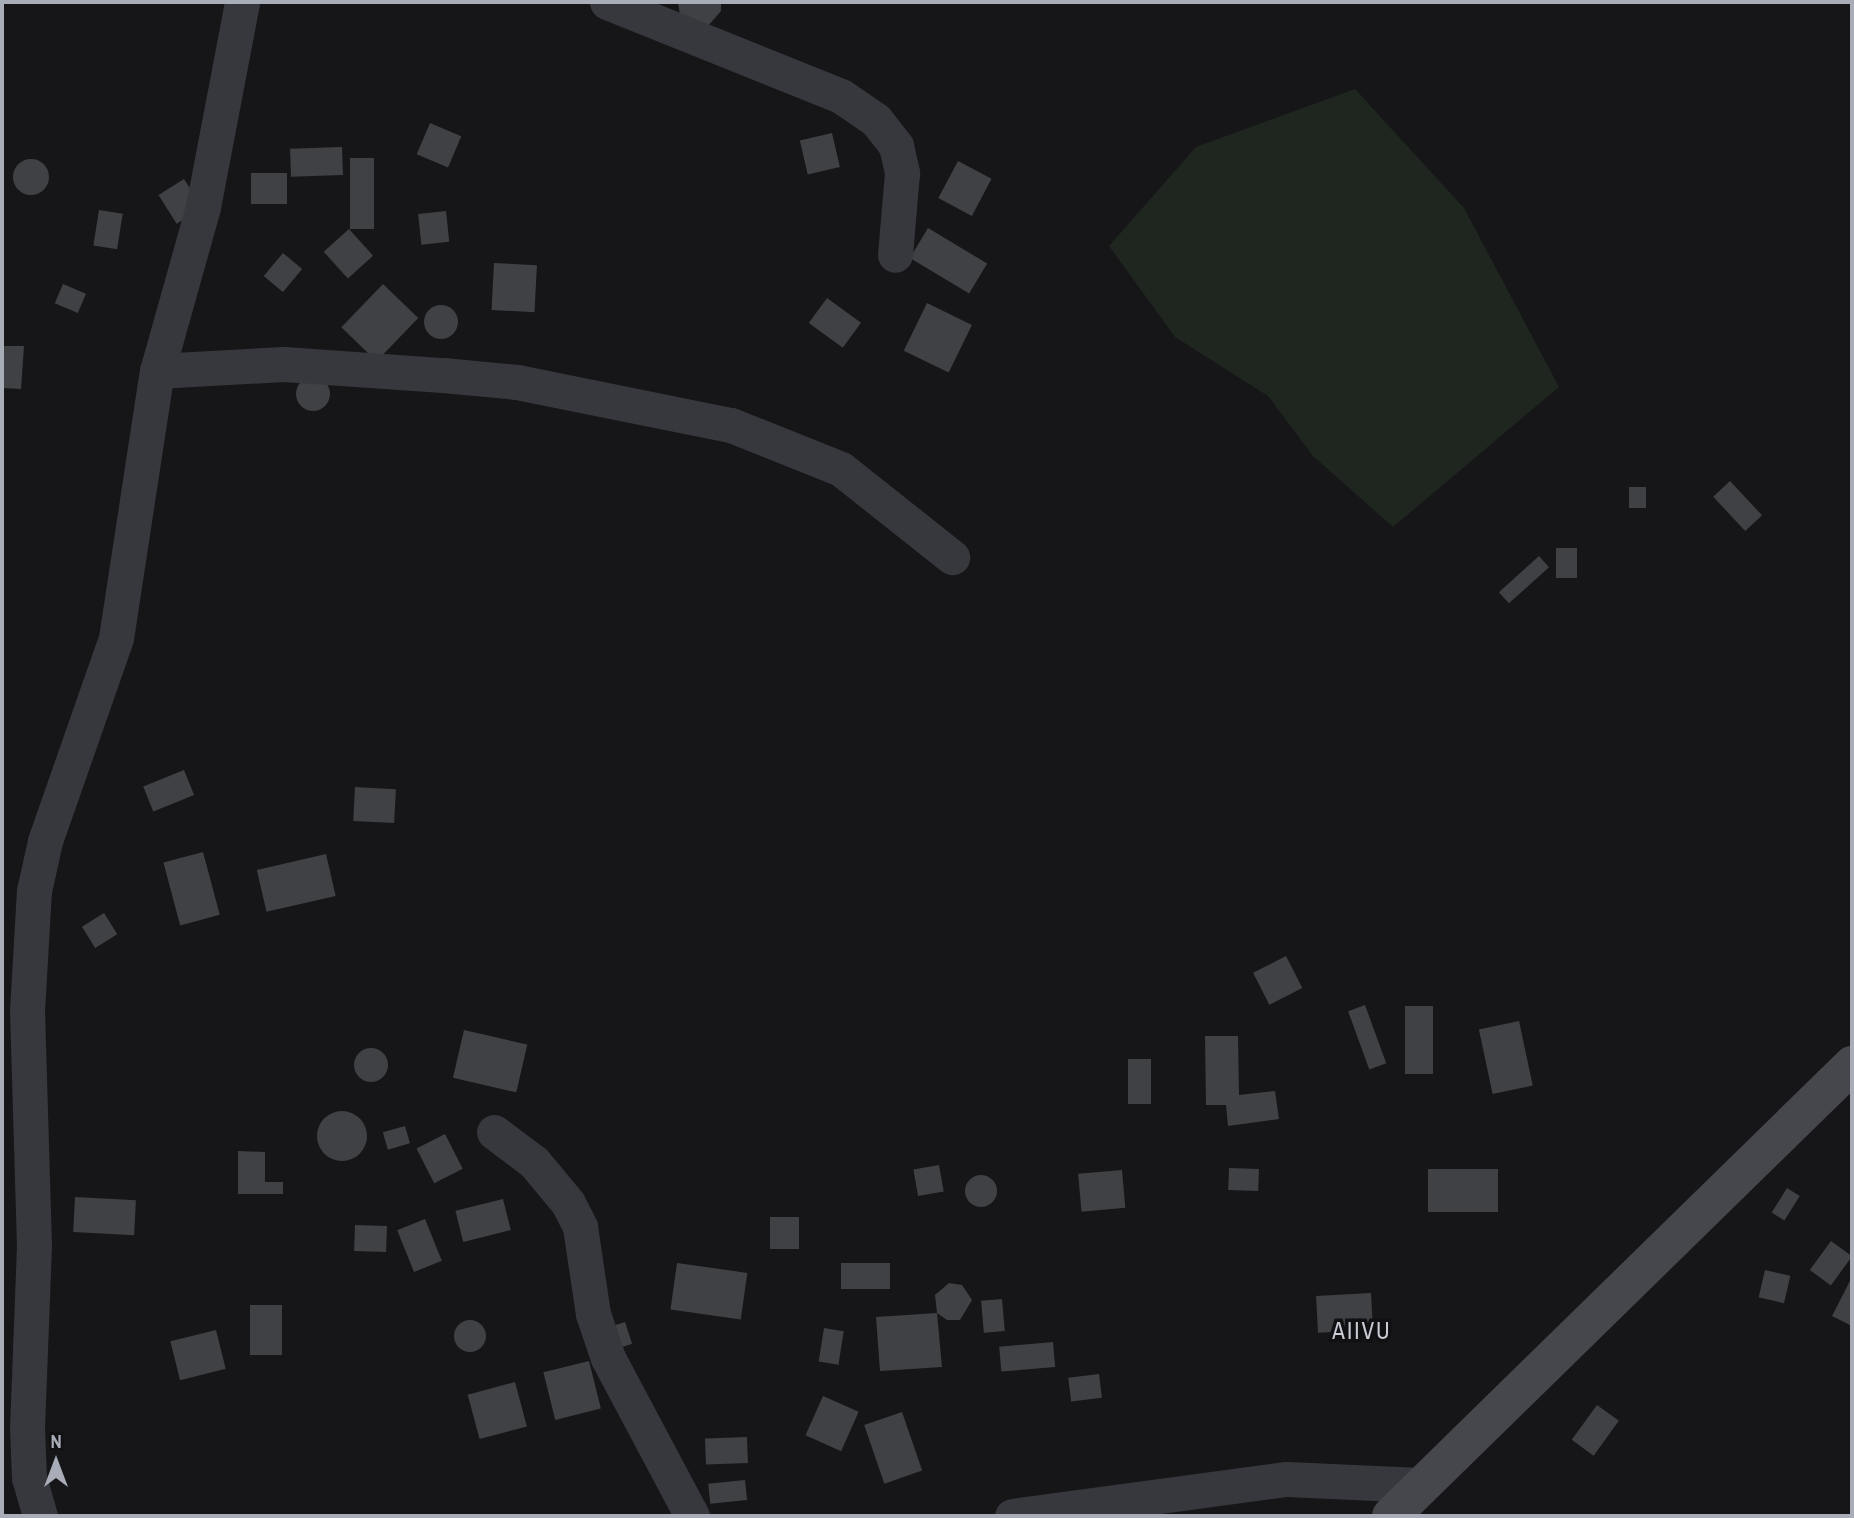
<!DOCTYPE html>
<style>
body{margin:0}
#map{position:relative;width:1854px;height:1518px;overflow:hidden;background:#161618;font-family:"Archivo Narrow",sans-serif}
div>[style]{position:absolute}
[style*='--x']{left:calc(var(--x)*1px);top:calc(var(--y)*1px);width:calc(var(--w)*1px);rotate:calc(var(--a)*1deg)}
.green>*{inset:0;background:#1e261f}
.building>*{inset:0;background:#404145;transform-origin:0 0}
.round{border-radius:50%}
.street>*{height:35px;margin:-17.5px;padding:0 17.5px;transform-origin:17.5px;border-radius:17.5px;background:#37383d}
.secondary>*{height:38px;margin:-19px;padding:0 19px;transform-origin:19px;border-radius:19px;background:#45474d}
span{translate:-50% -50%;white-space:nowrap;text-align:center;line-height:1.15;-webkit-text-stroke:7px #111113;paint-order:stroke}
.quarter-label{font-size:23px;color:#c9ccd4;letter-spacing:2px}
.frame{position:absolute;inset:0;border:4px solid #a8adb8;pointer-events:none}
.north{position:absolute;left:21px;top:1427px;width:70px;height:70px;-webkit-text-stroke:5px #111113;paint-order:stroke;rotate:0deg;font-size:19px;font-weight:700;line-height:28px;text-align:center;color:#a8adb8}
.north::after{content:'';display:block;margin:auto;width:24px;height:32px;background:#a8adb8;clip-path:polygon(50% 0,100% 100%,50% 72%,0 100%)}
</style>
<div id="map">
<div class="green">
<div style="clip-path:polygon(1355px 89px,1464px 208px,1559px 387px,1393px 527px,1313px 456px,1268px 396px,1175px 337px,1109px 246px,1196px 147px)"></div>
</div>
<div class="building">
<div style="clip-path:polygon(678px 2px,721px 2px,721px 11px,708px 26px,680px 15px)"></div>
<div style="left:430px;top:123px;width:34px;height:34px;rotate:23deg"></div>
<div style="left:832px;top:133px;width:35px;height:33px;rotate:77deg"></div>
<div style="left:342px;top:147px;width:28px;height:52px;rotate:88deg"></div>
<div style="left:350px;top:158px;width:24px;height:71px"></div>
<div class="round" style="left:13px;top:159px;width:36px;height:36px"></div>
<div style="left:958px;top:161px;width:38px;height:42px;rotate:28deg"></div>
<div style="left:251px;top:173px;width:36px;height:31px"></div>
<div style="left:184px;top:179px;width:34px;height:30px;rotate:58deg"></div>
<div style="left:99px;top:210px;width:24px;height:36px;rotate:9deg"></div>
<div style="left:446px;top:211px;width:31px;height:28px;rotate:84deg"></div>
<div style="left:928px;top:228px;width:69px;height:35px;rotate:31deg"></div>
<div style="left:349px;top:229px;width:36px;height:34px;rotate:48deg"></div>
<div style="left:283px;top:253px;width:25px;height:30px;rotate:40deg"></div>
<div style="left:494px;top:263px;width:43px;height:47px;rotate:3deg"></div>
<div style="left:63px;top:284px;width:25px;height:21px;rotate:23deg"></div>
<div style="left:383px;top:284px;width:49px;height:60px;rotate:44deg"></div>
<div style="left:827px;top:298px;width:42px;height:31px;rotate:36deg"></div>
<div style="left:927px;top:303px;width:50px;height:53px;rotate:26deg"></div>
<div class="round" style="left:424px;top:305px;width:34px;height:34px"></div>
<div style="clip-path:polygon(2px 346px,24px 346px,21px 389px,2px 388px)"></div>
<div class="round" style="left:296px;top:377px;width:34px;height:34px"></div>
<div style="left:1730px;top:481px;width:47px;height:23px;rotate:47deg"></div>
<div style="left:1629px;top:487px;width:17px;height:21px"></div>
<div style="left:1556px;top:548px;width:21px;height:30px"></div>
<div style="left:1539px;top:556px;width:15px;height:54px;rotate:48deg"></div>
<div style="left:184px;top:770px;width:27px;height:44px;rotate:68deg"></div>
<div style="left:355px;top:787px;width:41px;height:34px;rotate:3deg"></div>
<div style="left:203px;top:852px;width:65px;height:41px;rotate:75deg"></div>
<div style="left:326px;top:854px;width:43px;height:71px;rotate:77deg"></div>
<div style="left:104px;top:913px;width:25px;height:26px;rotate:58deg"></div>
<div style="left:1286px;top:956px;width:36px;height:37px;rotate:63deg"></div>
<div style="left:1365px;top:1005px;width:62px;height:18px;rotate:70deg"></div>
<div style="left:1405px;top:1006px;width:28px;height:68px"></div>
<div style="left:1519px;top:1021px;width:66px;height:41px;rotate:78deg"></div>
<div style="left:464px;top:1030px;width:65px;height:49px;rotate:13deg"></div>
<div style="clip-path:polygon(1205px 1036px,1238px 1036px,1239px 1095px,1275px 1091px,1279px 1119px,1228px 1126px,1226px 1105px,1206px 1105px)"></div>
<div class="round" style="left:354px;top:1048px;width:34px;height:34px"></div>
<div style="left:1128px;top:1059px;width:23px;height:45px"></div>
<div class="round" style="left:317px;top:1111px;width:50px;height:50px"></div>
<div style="left:405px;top:1126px;width:18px;height:23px;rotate:74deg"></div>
<div style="left:445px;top:1134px;width:39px;height:32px;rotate:63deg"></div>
<div style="clip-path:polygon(238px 1151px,265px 1152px,265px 1182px,283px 1182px,283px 1194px,238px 1194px)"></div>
<div style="left:939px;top:1165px;width:27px;height:26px;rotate:80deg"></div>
<div style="left:1229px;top:1168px;width:30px;height:22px;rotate:2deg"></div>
<div style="left:1428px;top:1169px;width:70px;height:43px"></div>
<div style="left:1122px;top:1170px;width:38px;height:44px;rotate:85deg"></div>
<div class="round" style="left:965px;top:1175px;width:32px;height:32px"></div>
<div style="left:1787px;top:1188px;width:15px;height:29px;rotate:32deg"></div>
<div style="left:75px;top:1197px;width:61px;height:35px;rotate:3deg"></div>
<div style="left:503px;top:1199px;width:32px;height:49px;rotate:76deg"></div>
<div style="left:770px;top:1217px;width:29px;height:32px"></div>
<div style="left:425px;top:1219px;width:45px;height:30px;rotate:68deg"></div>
<div style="left:355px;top:1225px;width:32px;height:26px;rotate:2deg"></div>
<div style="left:1831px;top:1241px;width:26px;height:36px;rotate:36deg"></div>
<div style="left:677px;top:1263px;width:71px;height:47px;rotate:8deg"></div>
<div style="left:841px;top:1263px;width:49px;height:26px"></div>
<div style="left:1765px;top:1270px;width:26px;height:28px;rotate:13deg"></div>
<div style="clip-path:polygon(1852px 1277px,1852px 1326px,1832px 1316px)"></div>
<div style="clip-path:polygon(949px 1283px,962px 1285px,972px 1300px,960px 1320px,947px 1320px,937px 1313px,942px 1367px,880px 1371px,876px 1317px,937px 1313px,935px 1295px)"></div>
<div style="left:1371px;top:1293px;width:37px;height:55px;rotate:87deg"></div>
<div style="left:1002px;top:1299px;width:32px;height:21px;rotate:85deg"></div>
<div style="left:250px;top:1305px;width:32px;height:50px"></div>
<div class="round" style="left:454px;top:1320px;width:32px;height:32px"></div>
<div style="left:625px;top:1322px;width:23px;height:22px;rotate:72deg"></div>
<div style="left:824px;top:1328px;width:20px;height:34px;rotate:9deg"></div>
<div style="left:216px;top:1330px;width:40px;height:47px;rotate:76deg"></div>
<div style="left:1053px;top:1342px;width:25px;height:54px;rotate:85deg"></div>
<div style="left:589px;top:1361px;width:49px;height:47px;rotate:76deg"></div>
<div style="left:1099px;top:1374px;width:24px;height:31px;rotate:83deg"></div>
<div style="left:515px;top:1382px;width:46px;height:49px;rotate:75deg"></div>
<div style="left:823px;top:1396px;width:39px;height:43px;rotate:24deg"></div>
<div style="left:1597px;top:1405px;width:27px;height:43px;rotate:36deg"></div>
<div style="left:902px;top:1412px;width:62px;height:40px;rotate:71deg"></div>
<div style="left:747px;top:1437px;width:26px;height:42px;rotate:88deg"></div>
<div style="left:745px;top:1480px;width:20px;height:37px;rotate:84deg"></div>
</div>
<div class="street">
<div style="--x:607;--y:2;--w:252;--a:21.9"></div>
<div style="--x:841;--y:96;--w:42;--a:34.4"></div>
<div style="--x:876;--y:120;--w:33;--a:52"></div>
<div style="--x:896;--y:146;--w:28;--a:77"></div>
<div style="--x:902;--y:173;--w:82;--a:94.9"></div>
<div style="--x:157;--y:371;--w:127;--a:-3.2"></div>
<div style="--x:284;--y:364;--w:159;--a:4"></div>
<div style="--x:443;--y:375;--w:74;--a:5.4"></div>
<div style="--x:517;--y:382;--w:218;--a:11.4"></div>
<div style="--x:731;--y:425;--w:118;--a:21.8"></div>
<div style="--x:841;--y:469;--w:142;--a:38.4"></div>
<div style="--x:494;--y:1132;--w:50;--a:36.9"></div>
<div style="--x:534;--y:1162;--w:53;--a:50.3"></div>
<div style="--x:568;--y:1203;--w:27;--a:63"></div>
<div style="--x:580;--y:1227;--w:88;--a:81.5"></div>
<div style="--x:593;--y:1314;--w:46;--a:71.2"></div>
<div style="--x:608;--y:1358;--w:179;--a:62"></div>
<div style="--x:40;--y:1516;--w:40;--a:-106"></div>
<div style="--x:29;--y:1478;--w:50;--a:-92.3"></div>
<div style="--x:27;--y:1428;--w:182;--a:-87.8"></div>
<div style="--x:34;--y:1246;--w:235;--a:-91.7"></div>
<div style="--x:27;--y:1011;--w:120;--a:-86.7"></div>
<div style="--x:34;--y:891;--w:51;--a:-77.6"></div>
<div style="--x:45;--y:841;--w:215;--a:-70.7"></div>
<div style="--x:116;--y:638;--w:270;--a:-81.3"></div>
<div style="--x:157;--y:371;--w:170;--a:-74.3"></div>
<div style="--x:203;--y:207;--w:209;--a:-79.2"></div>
<div style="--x:1012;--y:1516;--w:277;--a:-7.7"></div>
<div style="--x:1287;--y:1479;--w:133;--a:2.6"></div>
</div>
<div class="secondary">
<div style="--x:1391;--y:1516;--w:645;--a:-44.37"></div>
</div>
<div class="quarter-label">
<span style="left:1362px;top:1331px">AIIVU</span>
</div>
<div class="frame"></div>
<div class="north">N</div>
</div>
